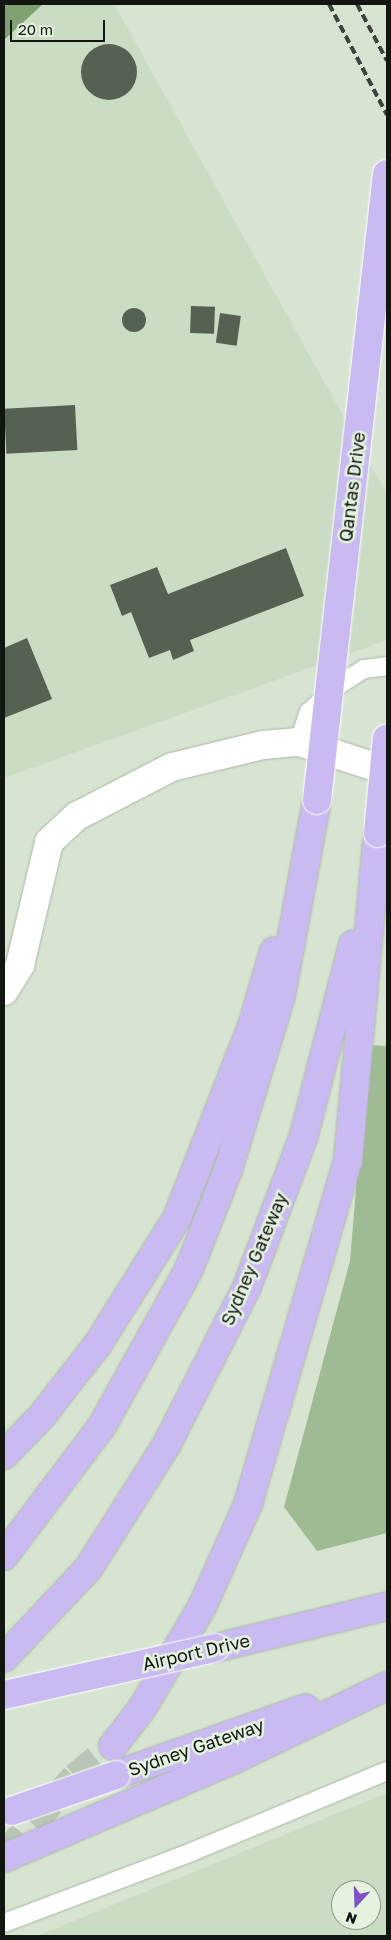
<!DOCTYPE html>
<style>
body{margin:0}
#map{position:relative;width:391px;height:1940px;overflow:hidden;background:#d7e4d2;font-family:"Golos Text",sans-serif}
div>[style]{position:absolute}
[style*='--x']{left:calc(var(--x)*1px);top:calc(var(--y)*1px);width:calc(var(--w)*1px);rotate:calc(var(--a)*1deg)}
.built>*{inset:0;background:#cadcc3}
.green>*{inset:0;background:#9fbb94}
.water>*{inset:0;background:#80a273}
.building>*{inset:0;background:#556151;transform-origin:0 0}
.round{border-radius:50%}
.highway-tunnel>*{height:28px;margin-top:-14px;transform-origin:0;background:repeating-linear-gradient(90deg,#b9c5b5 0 28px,transparent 0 42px)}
.roads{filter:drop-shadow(0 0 1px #abb7a6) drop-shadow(0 0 1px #abb7a6)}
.lane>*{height:18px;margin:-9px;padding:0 9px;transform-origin:9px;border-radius:9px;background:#fff}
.street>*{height:28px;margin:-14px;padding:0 14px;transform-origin:14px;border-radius:14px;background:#fff}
.highway>*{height:28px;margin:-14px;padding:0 14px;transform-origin:14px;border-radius:14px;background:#c9baf1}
.rail>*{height:4px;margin-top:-2px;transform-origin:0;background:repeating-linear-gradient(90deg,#3d433b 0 8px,transparent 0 12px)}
.bridges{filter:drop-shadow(0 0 1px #fff) drop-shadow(0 0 1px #fff)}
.highway-bridge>*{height:28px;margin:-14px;padding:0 14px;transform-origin:14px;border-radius:14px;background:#c9baf1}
span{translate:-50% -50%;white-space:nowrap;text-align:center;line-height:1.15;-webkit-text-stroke:5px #e4f2df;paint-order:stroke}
.street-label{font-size:18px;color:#111610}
.frame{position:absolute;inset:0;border:5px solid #111610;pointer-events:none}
.north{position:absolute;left:331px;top:1880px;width:50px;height:50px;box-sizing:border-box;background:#e4f2df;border:1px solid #909a8c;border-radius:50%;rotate:200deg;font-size:14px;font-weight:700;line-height:20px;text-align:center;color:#111610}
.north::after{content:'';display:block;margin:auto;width:18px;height:22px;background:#7e50c9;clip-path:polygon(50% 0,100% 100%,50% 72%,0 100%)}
.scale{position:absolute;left:10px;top:20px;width:95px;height:22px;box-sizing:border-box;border:2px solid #111610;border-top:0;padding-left:6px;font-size:15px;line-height:18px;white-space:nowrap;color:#111610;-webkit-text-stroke:4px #e4f2df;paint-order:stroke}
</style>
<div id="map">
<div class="built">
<div style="clip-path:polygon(43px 4px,114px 4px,387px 495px,387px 640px,4px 778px,4px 40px)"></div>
<div style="clip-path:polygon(evenodd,387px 1793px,387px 1936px,37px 1936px,387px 1793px,341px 1890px,371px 1890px,371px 1920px,341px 1920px,341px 1890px)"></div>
</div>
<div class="green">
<div style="clip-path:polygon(368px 1045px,387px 1046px,387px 1533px,317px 1551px,284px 1507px,350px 1261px)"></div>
</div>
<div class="water">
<div style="clip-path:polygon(4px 4px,43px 4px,4px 40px)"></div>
</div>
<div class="building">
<div class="round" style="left:81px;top:44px;width:56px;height:56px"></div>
<div style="left:191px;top:306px;width:24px;height:27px;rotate:2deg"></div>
<div class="round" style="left:122px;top:308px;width:24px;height:24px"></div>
<div style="left:220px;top:313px;width:21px;height:30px;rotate:8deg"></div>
<div style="left:75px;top:405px;width:45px;height:71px;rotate:87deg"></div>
<div style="clip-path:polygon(286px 548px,304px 596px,190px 640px,194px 651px,173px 660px,170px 650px,149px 658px,131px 612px,122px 616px,110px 585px,157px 567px,168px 594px)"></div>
<div style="clip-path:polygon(27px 638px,52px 699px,4px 718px,4px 648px)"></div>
</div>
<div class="highway-tunnel">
<div style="--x:4;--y:1855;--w:105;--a:-47.7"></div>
<div style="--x:75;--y:1777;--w:49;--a:-39.2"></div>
</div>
<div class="roads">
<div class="lane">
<div style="--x:299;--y:742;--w:32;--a:-72"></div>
<div style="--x:309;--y:712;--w:42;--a:-42.1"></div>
<div style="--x:340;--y:684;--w:28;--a:-32"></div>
<div style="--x:364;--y:669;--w:23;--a:-7"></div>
<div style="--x:4;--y:1923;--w:198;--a:-20.7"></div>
<div style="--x:189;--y:1853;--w:214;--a:-22.5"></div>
</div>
<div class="street">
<div style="--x:4;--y:991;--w:31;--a:-58"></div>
<div style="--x:20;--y:965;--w:126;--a:-76.7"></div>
<div style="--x:49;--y:842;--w:38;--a:-43"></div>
<div style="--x:77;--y:816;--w:107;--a:-27.3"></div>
<div style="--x:172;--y:767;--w:94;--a:-13.6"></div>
<div style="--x:263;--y:745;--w:36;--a:-5"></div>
<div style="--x:299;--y:742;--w:93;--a:18.2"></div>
</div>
<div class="highway">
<div style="--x:4;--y:1455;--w:53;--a:-45.8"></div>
<div style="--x:41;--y:1417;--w:93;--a:-52"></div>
<div style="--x:98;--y:1344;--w:149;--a:-57.9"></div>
<div style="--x:177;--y:1218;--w:209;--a:-68.7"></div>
<div style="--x:253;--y:1023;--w:75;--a:-73.7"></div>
<div style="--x:4;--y:1556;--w:163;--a:-53"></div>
<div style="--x:102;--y:1426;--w:179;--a:-61"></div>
<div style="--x:189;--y:1269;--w:106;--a:-68.5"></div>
<div style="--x:228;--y:1170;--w:182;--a:-73.1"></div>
<div style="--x:281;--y:996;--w:199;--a:-79.6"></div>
<div style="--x:215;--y:1648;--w:177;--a:-13.7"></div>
<div style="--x:4;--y:1658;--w:122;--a:-46.7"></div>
<div style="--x:88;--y:1569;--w:148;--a:-57.7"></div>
<div style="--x:167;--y:1444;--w:176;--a:-63"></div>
<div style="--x:247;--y:1287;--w:162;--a:-69.4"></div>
<div style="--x:304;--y:1135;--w:197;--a:-75.6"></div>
<div style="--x:113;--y:1746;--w:49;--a:-52.4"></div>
<div style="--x:143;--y:1707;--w:116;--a:-59.5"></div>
<div style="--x:202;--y:1607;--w:113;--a:-65.9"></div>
<div style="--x:248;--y:1504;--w:358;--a:-73.8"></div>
<div style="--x:348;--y:1160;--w:328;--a:-84.8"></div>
<div style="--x:116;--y:1775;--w:201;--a:-19.4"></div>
<div style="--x:4;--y:1858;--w:251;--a:-23.2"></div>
<div style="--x:235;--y:1759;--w:169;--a:-25.7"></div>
</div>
</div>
<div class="rail">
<div style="--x:329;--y:4;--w:125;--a:62.4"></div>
<div style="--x:357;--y:4;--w:64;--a:62.2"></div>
</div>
<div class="bridges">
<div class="highway-bridge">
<div style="--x:317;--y:800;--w:630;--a:-83.62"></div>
<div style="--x:378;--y:833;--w:95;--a:-84.6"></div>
<div style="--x:4;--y:1695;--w:216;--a:-12.6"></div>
<div style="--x:12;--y:1811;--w:110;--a:-19.1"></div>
</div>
</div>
<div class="street-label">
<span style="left:352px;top:487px;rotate:-83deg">Qantas Drive</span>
<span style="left:254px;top:1259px;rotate:-67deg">Sydney Gateway</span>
<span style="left:196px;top:1652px;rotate:-13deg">Airport Drive</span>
<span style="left:196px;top:1747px;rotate:-19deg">Sydney Gateway</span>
</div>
<div class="frame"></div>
<div class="north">N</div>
<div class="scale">20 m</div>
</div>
